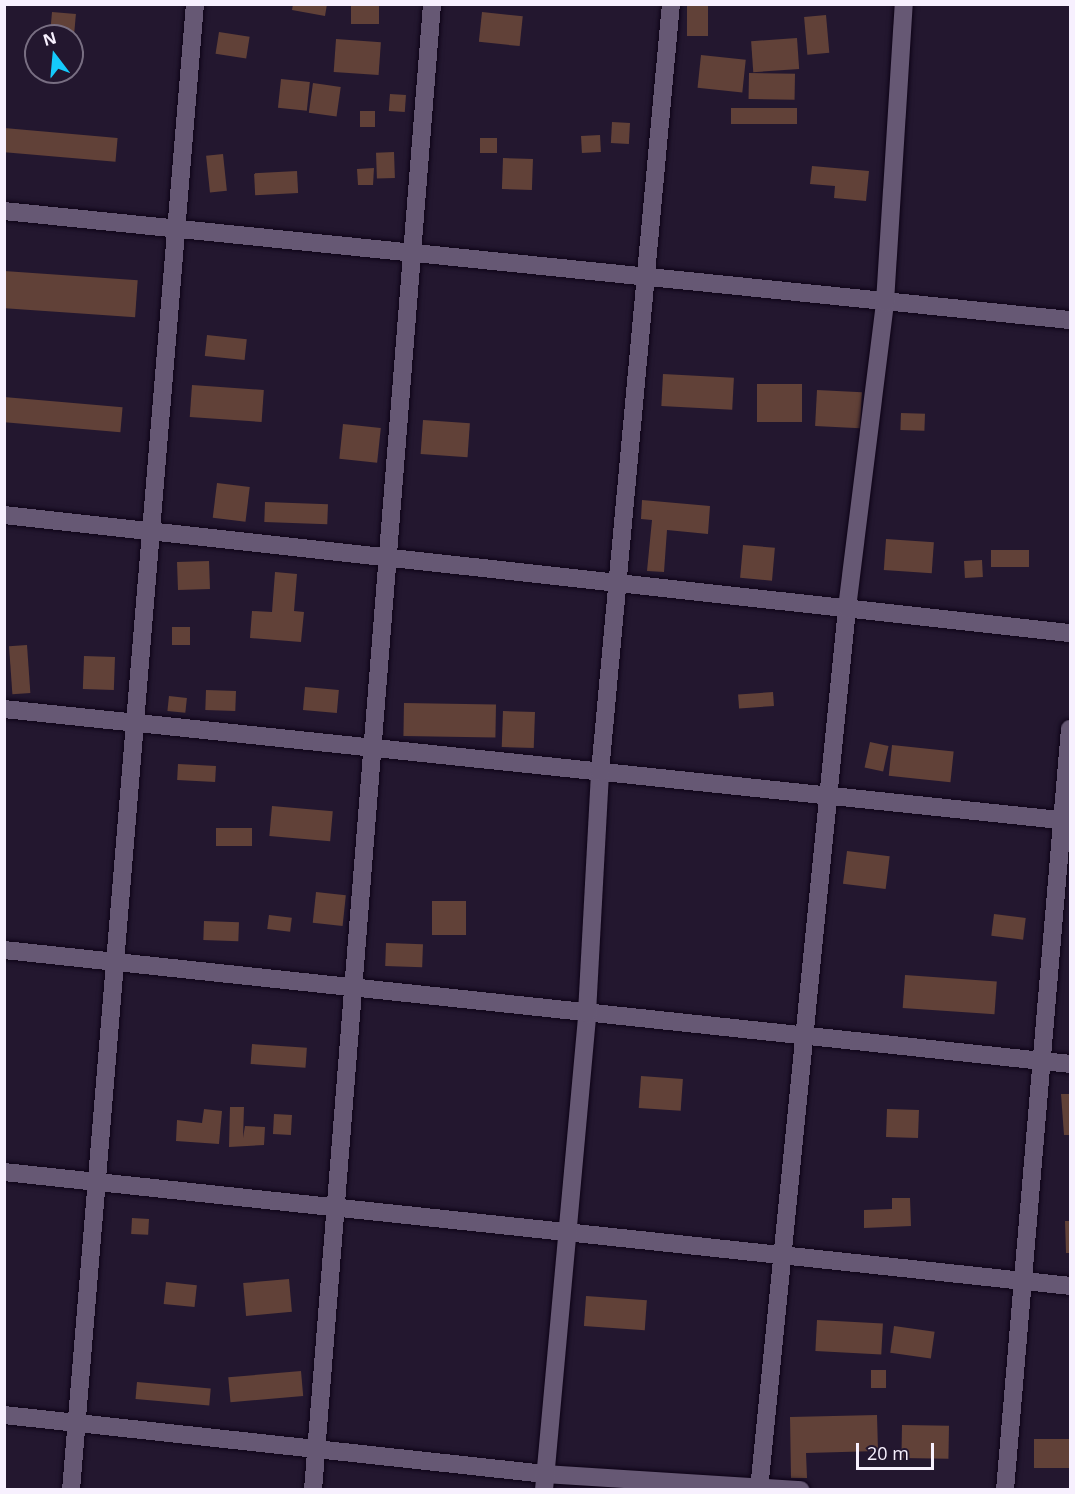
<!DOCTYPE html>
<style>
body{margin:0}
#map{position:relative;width:1075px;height:1494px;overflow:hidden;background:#23172f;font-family:"Open Sans",sans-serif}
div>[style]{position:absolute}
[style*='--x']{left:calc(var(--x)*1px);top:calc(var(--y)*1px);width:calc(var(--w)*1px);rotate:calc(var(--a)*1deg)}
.building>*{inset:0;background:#614138;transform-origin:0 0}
.roads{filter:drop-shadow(0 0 2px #0d0316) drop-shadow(0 0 2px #0d0316)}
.minor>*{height:18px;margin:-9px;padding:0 9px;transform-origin:9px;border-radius:9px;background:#665874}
span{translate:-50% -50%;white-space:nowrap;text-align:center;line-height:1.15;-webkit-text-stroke:6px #23172f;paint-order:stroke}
.frame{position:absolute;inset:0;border:6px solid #f7f0fe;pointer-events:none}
.north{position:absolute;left:24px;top:24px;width:60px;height:60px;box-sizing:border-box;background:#23172f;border:2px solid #786e82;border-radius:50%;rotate:344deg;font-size:16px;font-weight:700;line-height:24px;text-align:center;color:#f7f0fe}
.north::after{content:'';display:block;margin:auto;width:21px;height:27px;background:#15cafb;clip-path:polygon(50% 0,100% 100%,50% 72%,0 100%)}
.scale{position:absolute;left:856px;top:1443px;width:78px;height:27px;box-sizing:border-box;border:3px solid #f7f0fe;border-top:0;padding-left:8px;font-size:18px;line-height:21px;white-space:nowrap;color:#f7f0fe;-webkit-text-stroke:4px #23172f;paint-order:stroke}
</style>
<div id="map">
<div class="building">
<div style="clip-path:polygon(293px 4px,327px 4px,325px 16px,292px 10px)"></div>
<div style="left:351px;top:4px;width:28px;height:20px"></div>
<div style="left:687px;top:5px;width:21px;height:31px"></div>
<div style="left:52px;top:12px;width:24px;height:18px;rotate:5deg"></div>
<div style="left:482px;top:12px;width:41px;height:30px;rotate:6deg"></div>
<div style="left:826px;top:15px;width:38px;height:22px;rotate:85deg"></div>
<div style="left:219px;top:32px;width:31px;height:22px;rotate:9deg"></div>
<div style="left:797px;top:38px;width:31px;height:46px;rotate:86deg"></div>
<div style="left:336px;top:39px;width:45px;height:33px;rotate:4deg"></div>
<div style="left:701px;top:55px;width:45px;height:33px;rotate:6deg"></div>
<div style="left:749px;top:73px;width:46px;height:26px;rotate:1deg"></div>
<div style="left:281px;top:79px;width:29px;height:29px;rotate:6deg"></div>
<div style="left:313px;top:83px;width:28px;height:30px;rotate:8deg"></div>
<div style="left:390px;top:94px;width:16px;height:17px;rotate:4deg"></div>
<div style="left:797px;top:108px;width:16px;height:66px;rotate:90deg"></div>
<div style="left:360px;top:111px;width:15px;height:16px"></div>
<div style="left:612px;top:122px;width:18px;height:21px;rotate:3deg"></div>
<div style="left:4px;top:128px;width:114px;height:24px;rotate:5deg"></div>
<div style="left:600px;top:135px;width:17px;height:19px;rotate:87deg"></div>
<div style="left:480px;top:138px;width:17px;height:15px"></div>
<div style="left:394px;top:152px;width:26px;height:18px;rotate:88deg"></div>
<div style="left:223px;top:154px;width:37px;height:17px;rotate:84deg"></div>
<div style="left:503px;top:158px;width:30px;height:31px;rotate:2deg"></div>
<div style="clip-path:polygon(812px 166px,869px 171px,866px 201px,834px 198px,835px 186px,810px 184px)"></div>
<div style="clip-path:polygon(374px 168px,373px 185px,358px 185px,357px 169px)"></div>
<div style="left:297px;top:171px;width:22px;height:43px;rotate:87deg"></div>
<div style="left:4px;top:271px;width:134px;height:37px;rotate:4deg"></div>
<div style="left:207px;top:335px;width:40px;height:21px;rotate:6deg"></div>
<div style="left:663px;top:374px;width:71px;height:32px;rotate:3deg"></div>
<div style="left:757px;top:384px;width:45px;height:38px"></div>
<div style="left:192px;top:385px;width:72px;height:32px;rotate:4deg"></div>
<div style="left:817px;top:390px;width:45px;height:36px;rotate:3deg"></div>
<div style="left:4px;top:397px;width:119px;height:25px;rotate:5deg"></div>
<div style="left:901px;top:413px;width:24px;height:17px;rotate:2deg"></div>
<div style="left:423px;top:420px;width:47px;height:34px;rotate:4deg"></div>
<div style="left:343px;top:424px;width:38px;height:35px;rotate:6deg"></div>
<div style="left:217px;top:483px;width:33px;height:35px;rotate:7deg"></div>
<div style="clip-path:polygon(642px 500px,710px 506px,708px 534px,667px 530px,664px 572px,647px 571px,652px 520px,641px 519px)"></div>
<div style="left:265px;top:502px;width:63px;height:20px;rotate:2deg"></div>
<div style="left:886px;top:539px;width:48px;height:31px;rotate:4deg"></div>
<div style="left:743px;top:545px;width:32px;height:33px;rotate:5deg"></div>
<div style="left:1029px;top:550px;width:17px;height:38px;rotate:90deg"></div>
<div style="left:982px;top:560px;width:17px;height:18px;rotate:87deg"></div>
<div style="left:209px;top:561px;width:28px;height:32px;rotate:88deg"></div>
<div style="clip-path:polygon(275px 572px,297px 574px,294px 611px,304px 612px,301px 642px,250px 638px,252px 611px,272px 612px)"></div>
<div style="left:172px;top:627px;width:18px;height:18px"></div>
<div style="left:27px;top:645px;width:48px;height:18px;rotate:86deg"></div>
<div style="left:84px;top:656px;width:31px;height:33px;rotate:2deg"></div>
<div style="left:305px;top:687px;width:34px;height:23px;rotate:5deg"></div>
<div style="left:206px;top:690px;width:30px;height:20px;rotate:2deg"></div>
<div style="left:773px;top:692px;width:14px;height:35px;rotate:86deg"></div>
<div style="left:169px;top:696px;width:18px;height:15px;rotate:6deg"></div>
<div style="left:404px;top:703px;width:92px;height:33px;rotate:1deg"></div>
<div style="left:503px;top:711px;width:32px;height:36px;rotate:2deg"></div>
<div style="left:870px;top:742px;width:19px;height:26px;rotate:12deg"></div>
<div style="left:892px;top:745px;width:62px;height:31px;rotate:6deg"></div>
<div style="left:178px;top:764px;width:38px;height:16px;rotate:3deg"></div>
<div style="left:272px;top:806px;width:61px;height:30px;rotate:5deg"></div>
<div style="left:216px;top:828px;width:36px;height:18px"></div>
<div style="left:847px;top:851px;width:43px;height:33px;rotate:7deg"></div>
<div style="left:316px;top:892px;width:30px;height:31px;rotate:6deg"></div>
<div style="left:466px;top:901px;width:34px;height:34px;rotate:90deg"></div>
<div style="left:994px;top:914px;width:32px;height:22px;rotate:7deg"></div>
<div style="left:269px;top:915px;width:23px;height:14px;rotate:7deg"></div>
<div style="left:204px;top:921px;width:35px;height:19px;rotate:2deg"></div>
<div style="left:386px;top:943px;width:37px;height:23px;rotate:2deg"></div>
<div style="left:905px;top:975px;width:92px;height:33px;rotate:4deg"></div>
<div style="left:252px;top:1044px;width:55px;height:20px;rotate:4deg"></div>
<div style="left:641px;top:1076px;width:42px;height:32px;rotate:4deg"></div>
<div style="clip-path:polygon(1061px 1094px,1070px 1094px,1070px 1135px,1064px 1135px)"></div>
<div style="clip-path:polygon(230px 1107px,244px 1107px,243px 1138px,245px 1126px,265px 1127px,264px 1145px,229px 1147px)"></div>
<div style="clip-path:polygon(204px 1109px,222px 1111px,219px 1144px,176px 1141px,177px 1120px,202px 1123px)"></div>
<div style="left:887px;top:1109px;width:32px;height:28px;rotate:2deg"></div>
<div style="left:274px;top:1114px;width:18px;height:20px;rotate:3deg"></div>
<div style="clip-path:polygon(892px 1198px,910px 1198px,911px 1226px,864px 1228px,864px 1210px,892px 1209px)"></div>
<div style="left:132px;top:1218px;width:17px;height:16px;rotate:3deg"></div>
<div style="clip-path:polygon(1065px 1221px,1070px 1221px,1070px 1253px,1066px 1253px)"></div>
<div style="left:289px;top:1279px;width:33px;height:46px;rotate:85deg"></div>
<div style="left:166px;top:1282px;width:31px;height:22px;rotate:6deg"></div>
<div style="left:586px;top:1296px;width:61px;height:30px;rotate:4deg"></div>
<div style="left:817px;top:1320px;width:66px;height:31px;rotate:3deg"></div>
<div style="left:894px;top:1326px;width:41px;height:27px;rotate:8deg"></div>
<div style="left:871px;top:1370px;width:15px;height:18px"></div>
<div style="left:301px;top:1371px;width:25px;height:73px;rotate:85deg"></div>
<div style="left:137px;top:1382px;width:74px;height:17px;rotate:5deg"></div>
<div style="clip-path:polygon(877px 1415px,878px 1451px,806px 1453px,807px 1478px,791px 1478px,790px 1417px)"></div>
<div style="left:902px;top:1425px;width:47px;height:33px;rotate:1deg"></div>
<div style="left:1034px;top:1439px;width:36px;height:29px"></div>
</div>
<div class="roads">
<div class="minor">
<div style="--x:4;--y:211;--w:1072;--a:5.84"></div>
<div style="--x:4;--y:515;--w:1073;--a:6.32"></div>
<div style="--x:4;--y:709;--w:1072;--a:6"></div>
<div style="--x:4;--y:950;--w:1072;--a:6.1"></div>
<div style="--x:4;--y:1172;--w:1072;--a:6.1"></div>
<div style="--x:4;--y:1415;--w:544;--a:6.22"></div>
<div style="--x:545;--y:1474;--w:256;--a:3.6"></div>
<div style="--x:71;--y:1490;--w:1491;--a:-85.23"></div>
<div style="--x:313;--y:1490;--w:1491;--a:-85.42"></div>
<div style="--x:544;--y:1490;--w:479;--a:-84.8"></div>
<div style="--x:587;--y:1013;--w:241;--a:-86.9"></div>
<div style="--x:600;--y:772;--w:771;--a:-84.72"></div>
<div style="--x:759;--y:1490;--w:886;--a:-84.3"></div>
<div style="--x:847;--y:608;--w:308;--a:-82.9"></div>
<div style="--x:885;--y:302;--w:299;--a:-86.4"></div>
<div style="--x:1005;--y:1490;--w:764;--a:-85.12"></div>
</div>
</div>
<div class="frame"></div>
<div class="north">N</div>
<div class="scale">20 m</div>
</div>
